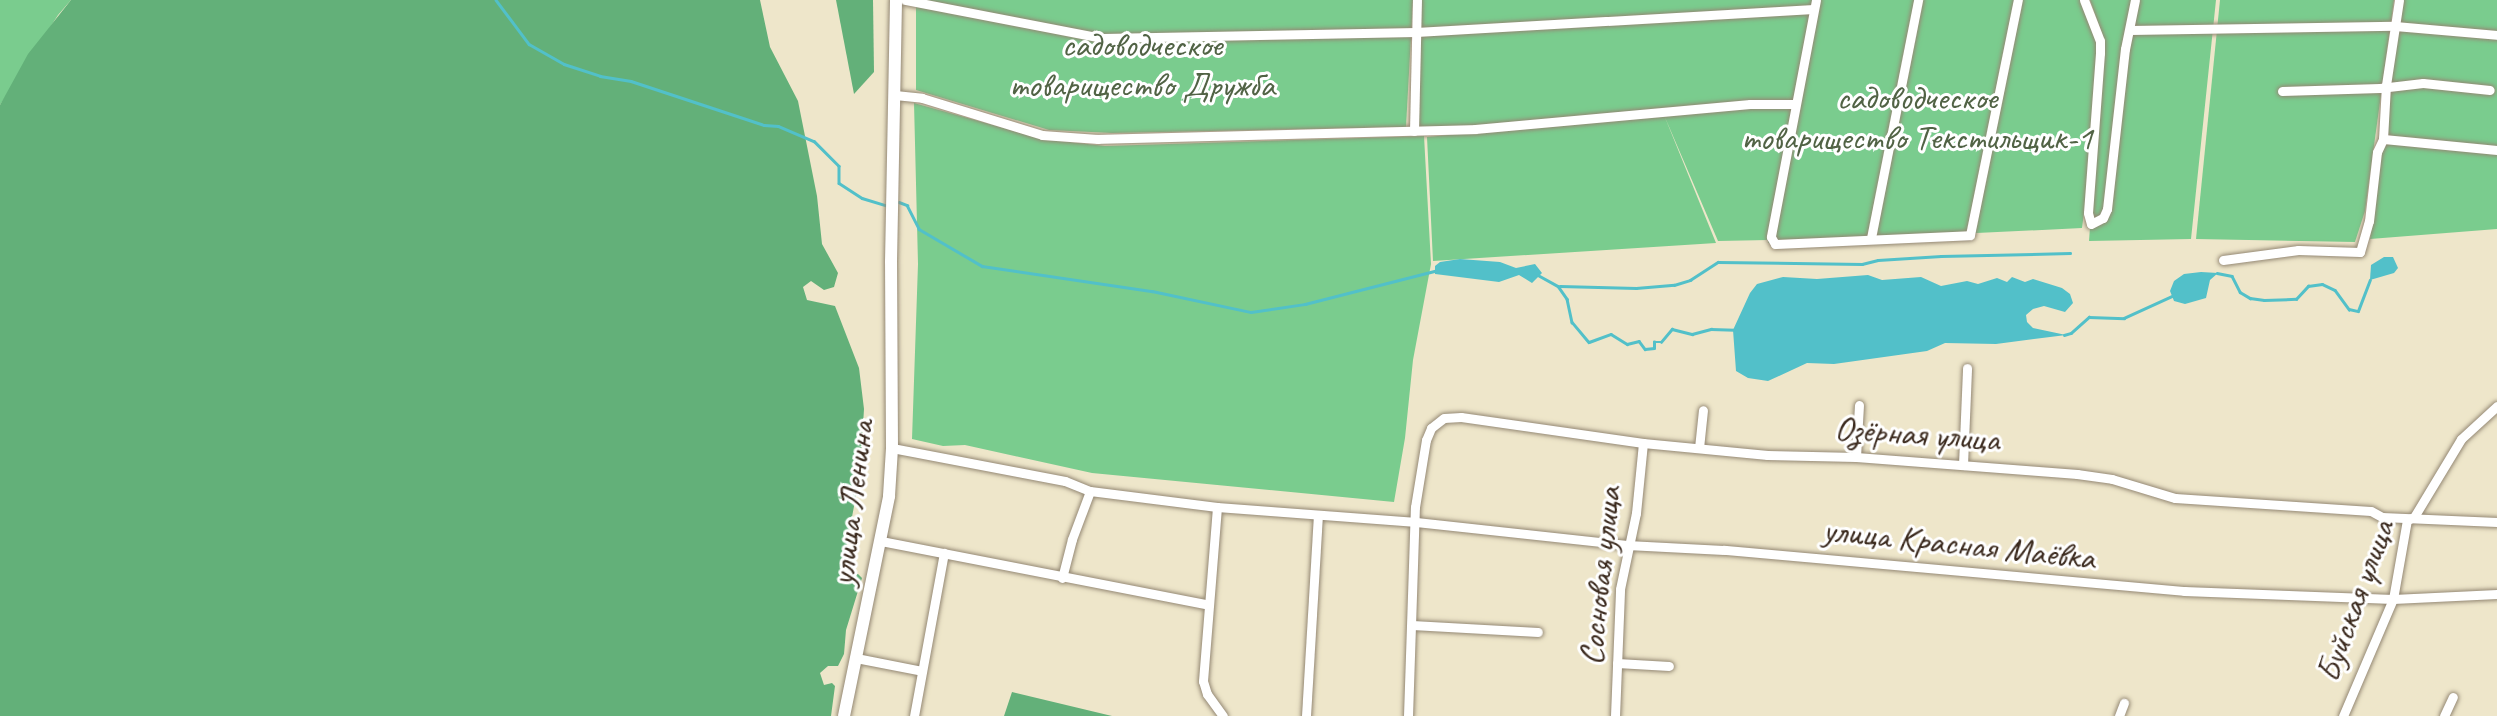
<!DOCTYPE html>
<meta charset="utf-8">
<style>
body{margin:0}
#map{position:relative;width:2497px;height:716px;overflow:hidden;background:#eee6ca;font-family:Caveat,sans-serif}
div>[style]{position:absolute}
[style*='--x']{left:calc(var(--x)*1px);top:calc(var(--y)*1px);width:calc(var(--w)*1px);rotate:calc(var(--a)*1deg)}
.green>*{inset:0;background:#7acc8e}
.forest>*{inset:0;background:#63b079}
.water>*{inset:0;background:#52c0c9}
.stream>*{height:2.5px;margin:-1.25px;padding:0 1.25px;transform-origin:1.25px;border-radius:1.25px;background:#52c0c9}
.roads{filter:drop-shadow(0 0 2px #948874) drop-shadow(0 0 2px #948874)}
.minor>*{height:9px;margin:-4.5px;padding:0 4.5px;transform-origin:4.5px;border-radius:4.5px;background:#fff}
.secondary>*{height:12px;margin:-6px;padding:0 6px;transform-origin:6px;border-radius:6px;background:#fff}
span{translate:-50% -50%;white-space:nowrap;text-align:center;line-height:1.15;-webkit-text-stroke:6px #fff;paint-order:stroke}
.park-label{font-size:35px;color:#516345}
.street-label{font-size:35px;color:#3b2a1e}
</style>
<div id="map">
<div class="green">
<div style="clip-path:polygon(0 0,71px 0,58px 15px,0 105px)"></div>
<div style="clip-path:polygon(916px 0,1413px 0,1406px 127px,1112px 133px,1049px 130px,916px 90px)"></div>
<div style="clip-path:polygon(1421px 0,2082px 0,2104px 49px,2105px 42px,2090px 0,2216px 0,2191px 239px,2089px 241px,2100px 90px,2082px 228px,1768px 243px,1772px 221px,1768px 240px,1718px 241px,1664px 115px,1716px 243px,1433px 261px,1427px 137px,1618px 119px,1419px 128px)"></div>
<div style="clip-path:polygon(2220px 0,2394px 0,2365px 211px,2355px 242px,2196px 239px)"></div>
<div style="clip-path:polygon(2402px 0,2497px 0,2497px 229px,2370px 239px)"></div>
<div style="clip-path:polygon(914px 103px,1043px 139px,1105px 146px,1424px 136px,1431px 264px,1413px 360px,1405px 438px,1394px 502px,1092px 473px,965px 445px,943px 446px,912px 439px,918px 264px)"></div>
</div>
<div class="forest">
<div style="clip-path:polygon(71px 0,760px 0,770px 47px,798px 101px,817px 196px,822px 244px,838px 273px,834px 287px,824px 290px,811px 281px,803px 287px,807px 300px,835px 306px,859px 368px,864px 409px,860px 475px,843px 564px,850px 574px,858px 574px,862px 578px,846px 630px,844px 654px,838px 666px,828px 666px,820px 673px,824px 685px,832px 683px,835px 686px,831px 716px,0 716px,0 105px,28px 54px)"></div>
<div style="clip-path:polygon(836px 0,873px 0,874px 72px,854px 94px)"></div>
<div style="clip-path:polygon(1012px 692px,1112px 716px,1004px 716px)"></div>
</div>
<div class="water">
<div style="clip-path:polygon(2384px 257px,2393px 257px,2398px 268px,2394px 273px,2370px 280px,2371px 265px)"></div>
<div style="clip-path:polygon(1460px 259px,1500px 262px,1516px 268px,1535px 264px,1542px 273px,1532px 283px,1519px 275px,1499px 282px,1435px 274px,1435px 266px,1440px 262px)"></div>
<div style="clip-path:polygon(2201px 272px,2218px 273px,2210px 280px,2206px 298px,2185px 304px,2174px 301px,2170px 291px,2174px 281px,2184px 274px)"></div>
<div style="clip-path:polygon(1868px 275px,1882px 280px,1921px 277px,1941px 286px,1967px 281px,1978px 284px,1997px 278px,2007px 282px,2012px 277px,2025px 282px,2033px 279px,2062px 288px,2070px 294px,2073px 303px,2065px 312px,2044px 306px,2033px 309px,2026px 315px,2027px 322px,2033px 328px,2066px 335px,1996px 344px,1945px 343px,1927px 351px,1834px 364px,1807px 363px,1768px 381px,1748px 378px,1736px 371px,1733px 330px,1750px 293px,1757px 284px,1783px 277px,1817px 279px)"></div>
</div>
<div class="stream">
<div style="--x:496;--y:0;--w:55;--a:53.1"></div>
<div style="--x:529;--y:44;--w:40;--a:29.7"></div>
<div style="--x:564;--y:64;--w:38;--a:18"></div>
<div style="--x:600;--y:76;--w:31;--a:9"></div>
<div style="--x:631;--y:81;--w:140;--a:18.3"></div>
<div style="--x:764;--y:125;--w:14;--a:4"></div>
<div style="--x:778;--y:126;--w:39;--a:23"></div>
<div style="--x:814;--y:141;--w:35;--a:45"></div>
<div style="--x:839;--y:166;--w:17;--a:90"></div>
<div style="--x:839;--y:183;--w:27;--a:33"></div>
<div style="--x:862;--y:198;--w:24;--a:17"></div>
<div style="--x:899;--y:202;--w:9;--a:21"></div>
<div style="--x:907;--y:205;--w:27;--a:63"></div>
<div style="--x:919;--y:229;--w:73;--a:30.4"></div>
<div style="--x:982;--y:266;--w:172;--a:8.4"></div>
<div style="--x:1152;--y:291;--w:101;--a:12"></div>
<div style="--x:1251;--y:312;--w:55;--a:-8.4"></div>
<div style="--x:1305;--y:304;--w:137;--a:-14.3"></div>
<div style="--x:2217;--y:273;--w:15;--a:11"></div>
<div style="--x:2232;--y:276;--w:18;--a:63"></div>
<div style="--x:2240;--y:292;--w:12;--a:31"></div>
<div style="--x:2250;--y:298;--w:14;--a:8"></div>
<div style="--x:2264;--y:300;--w:32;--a:-2"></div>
<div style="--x:2296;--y:299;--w:18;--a:-47"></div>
<div style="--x:2308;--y:286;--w:14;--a:-8"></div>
<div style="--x:2322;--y:284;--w:14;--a:25"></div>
<div style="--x:2335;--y:290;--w:24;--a:54"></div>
<div style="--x:2349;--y:309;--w:9;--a:13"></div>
<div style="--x:2358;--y:311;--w:33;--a:-69"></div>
<div style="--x:1538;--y:275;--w:23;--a:29"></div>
<div style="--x:1558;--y:286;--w:16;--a:55"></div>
<div style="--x:1567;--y:299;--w:24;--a:78"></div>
<div style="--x:1572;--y:322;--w:26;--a:50"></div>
<div style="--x:1589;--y:342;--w:23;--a:-20"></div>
<div style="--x:1611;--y:334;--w:19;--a:32"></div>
<div style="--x:1627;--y:344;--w:12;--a:-14"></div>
<div style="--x:1639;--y:341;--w:10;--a:53"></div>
<div style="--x:1645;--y:349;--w:9;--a:-6"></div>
<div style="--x:1654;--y:348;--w:6;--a:-90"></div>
<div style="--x:1654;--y:342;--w:7;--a:0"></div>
<div style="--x:1661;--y:342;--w:17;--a:-50"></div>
<div style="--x:1672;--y:329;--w:21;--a:14"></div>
<div style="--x:1692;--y:334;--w:20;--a:-15"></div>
<div style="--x:1711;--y:329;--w:23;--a:2"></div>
<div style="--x:1560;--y:286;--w:76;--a:1.5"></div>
<div style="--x:1636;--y:288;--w:38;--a:-5"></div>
<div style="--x:1674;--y:285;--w:17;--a:-17"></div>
<div style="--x:1690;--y:280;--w:33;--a:-33"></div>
<div style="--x:1718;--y:262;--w:144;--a:0.8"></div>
<div style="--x:1862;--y:264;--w:16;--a:-14"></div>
<div style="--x:1878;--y:260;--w:63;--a:-3.6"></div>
<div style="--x:1941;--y:256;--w:129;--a:-1.3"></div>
<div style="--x:2064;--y:335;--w:7;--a:-16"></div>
<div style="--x:2071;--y:333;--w:24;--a:-42"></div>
<div style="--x:2089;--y:317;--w:35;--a:2"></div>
<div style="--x:2124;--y:318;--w:55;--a:-24.7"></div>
</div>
<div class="roads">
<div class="minor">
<div style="--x:905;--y:0;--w:202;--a:10.9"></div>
<div style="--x:1103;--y:38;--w:313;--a:-1.1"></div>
<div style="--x:1416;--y:32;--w:398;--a:-3.3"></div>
<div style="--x:1816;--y:0;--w:241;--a:100.8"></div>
<div style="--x:1771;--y:237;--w:8;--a:60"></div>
<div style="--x:1775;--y:244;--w:195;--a:-2.6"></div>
<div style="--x:1970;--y:235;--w:240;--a:-78.5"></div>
<div style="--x:2084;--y:0;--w:44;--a:68.7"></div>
<div style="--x:2100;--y:41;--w:12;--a:90"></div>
<div style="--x:2100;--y:53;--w:160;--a:94.3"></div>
<div style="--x:2088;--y:213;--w:11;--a:75"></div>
<div style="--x:2091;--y:224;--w:13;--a:-27"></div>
<div style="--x:2103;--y:218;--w:10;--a:-66"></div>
<div style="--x:2107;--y:209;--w:161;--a:-83.6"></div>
<div style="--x:2125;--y:49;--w:50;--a:-78.5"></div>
<div style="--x:2130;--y:30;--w:265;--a:-0.9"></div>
<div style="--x:2395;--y:26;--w:102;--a:5"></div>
<div style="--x:2282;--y:91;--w:98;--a:-1.8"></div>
<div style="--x:2380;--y:88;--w:43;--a:-6.6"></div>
<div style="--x:2423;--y:83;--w:67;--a:6"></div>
<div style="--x:895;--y:95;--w:27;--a:6"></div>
<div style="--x:922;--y:98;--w:126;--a:17.1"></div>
<div style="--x:1042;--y:135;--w:56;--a:4.1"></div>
<div style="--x:1098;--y:139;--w:377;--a:-1.5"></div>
<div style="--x:1475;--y:129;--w:276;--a:-5.2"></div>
<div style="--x:1750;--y:104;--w:44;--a:0"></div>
<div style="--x:1414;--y:131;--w:131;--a:-88.7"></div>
<div style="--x:2383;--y:139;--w:115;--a:5.5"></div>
<div style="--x:1871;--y:238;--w:243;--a:-78.8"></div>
<div style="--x:2223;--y:260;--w:76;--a:-7.6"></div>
<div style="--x:2298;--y:250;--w:62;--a:1.8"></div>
<div style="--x:2360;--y:252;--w:32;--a:-74"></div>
<div style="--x:2369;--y:221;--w:69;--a:-83.4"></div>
<div style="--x:2377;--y:152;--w:14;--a:-65"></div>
<div style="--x:2383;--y:139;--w:54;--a:-86.8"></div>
<div style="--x:2386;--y:85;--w:86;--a:-81.3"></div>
<div style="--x:892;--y:448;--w:176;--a:10.8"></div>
<div style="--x:1065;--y:481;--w:27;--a:22"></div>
<div style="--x:1090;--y:491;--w:128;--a:7.2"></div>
<div style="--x:1217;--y:507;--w:200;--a:4.3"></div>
<div style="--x:1416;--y:522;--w:212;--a:6.2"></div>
<div style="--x:1627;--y:545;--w:98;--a:2.9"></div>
<div style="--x:1725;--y:550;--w:461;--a:5.1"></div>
<div style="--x:2184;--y:591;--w:209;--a:2.2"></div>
<div style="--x:2393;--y:599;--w:104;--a:-2.8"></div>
<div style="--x:1699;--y:448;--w:38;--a:-84"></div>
<div style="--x:1856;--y:457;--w:52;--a:-86.7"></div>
<div style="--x:1963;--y:465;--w:97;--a:-87.6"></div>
<div style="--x:1217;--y:507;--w:175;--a:94.6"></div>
<div style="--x:1203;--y:681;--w:14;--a:73"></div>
<div style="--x:1207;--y:694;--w:27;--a:54"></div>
<div style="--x:881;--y:541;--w:334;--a:11"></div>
<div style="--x:1062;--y:578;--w:40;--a:-75.6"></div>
<div style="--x:1072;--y:539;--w:51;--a:-69.4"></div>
<div style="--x:1412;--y:625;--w:126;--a:3.2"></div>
<div style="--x:856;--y:658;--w:67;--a:11.1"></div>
<div style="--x:1617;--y:663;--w:52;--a:3.3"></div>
<div style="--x:914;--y:716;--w:166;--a:-79.6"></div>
<div style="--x:1306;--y:716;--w:200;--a:-86.6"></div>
<div style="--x:1408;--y:716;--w:209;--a:-88.1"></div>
<div style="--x:1415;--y:507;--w:68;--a:-80.7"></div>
<div style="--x:1426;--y:440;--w:13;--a:-67"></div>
<div style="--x:1431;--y:428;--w:16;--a:-38"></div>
<div style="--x:1444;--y:418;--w:17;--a:-3"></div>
<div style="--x:1461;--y:417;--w:184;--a:8.1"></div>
<div style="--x:1643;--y:443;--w:125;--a:5.5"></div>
<div style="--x:1767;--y:455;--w:89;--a:1.3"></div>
<div style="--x:1856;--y:457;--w:222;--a:4.4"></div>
<div style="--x:2077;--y:474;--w:35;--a:8"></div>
<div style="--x:2112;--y:479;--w:66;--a:16.8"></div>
<div style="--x:2175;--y:498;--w:196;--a:3.8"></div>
<div style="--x:2371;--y:511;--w:13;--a:29"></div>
<div style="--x:2382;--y:517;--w:115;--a:2.5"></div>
<div style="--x:1615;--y:716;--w:127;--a:-87.7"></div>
<div style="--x:1620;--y:589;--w:78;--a:-78.1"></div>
<div style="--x:1636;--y:513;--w:70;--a:-84.3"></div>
<div style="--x:2119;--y:716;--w:14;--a:-69"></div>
<div style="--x:2343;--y:716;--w:127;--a:-66.9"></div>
<div style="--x:2393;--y:599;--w:80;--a:-80"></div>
<div style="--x:2407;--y:520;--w:8;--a:-23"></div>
<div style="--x:2414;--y:517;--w:91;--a:-58.9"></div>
<div style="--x:2461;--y:439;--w:49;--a:-42.5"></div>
<div style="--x:2444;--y:716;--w:21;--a:-65"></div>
</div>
<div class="secondary">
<div style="--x:844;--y:716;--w:225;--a:-78.4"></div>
<div style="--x:889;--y:496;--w:48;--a:-86.4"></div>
<div style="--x:892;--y:448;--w:186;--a:-90.3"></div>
<div style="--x:891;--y:262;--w:262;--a:-88.9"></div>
</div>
</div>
<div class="park-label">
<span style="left:1142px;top:65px">садоводческое<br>товарищество Дружба</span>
<span style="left:1917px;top:118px">садоводческое<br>товарищество Текстильщик-1</span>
</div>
<div class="street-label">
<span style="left:1917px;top:434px;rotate:4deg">Озёрная улица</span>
<span style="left:852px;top:503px;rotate:-83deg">улица Ленина</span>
<span style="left:1959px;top:544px;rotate:6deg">улица Красная Маёвка</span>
<span style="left:1600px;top:576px;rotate:-84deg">Сосновая улица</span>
<span style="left:2355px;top:601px;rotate:-70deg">Буйская улица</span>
</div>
</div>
